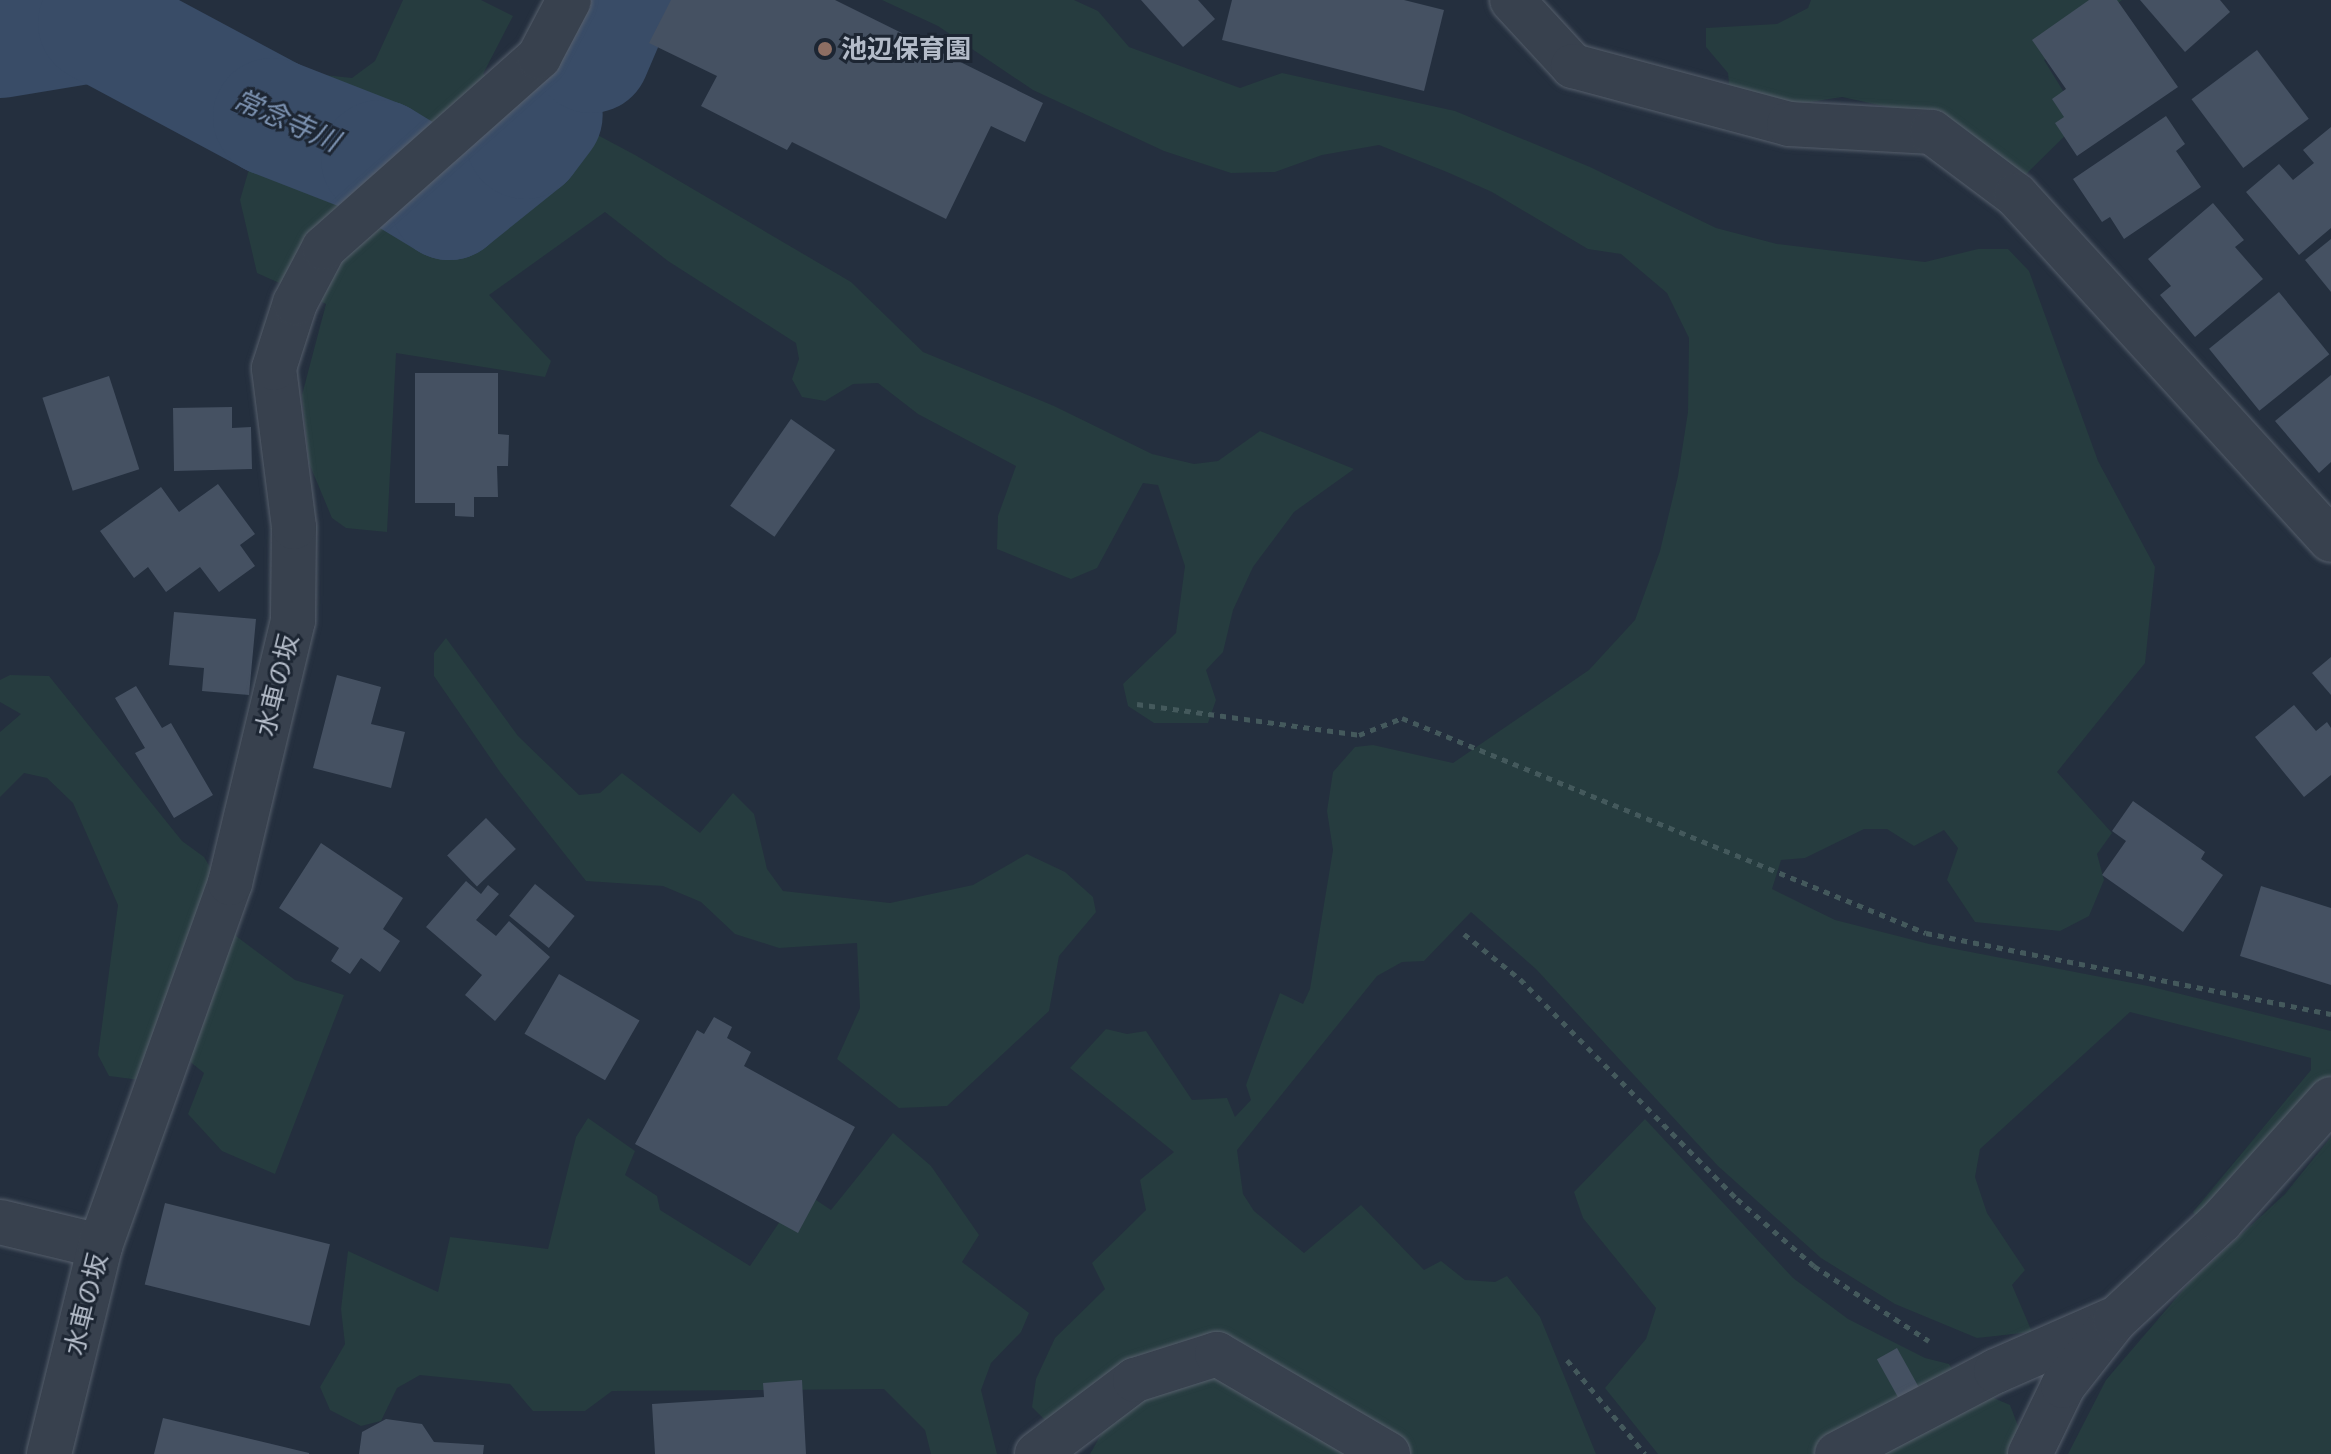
<!DOCTYPE html>
<meta charset="utf-8">
<style>
body{margin:0}
#map{position:relative;width:2331px;height:1454px;overflow:hidden;background:#242f3e;font-family:"Noto Sans","Noto Sans JP",sans-serif}
div>[style]{position:absolute}
[style*='--x']{left:calc(var(--x)*1px);top:calc(var(--y)*1px);width:calc(var(--w)*1px);rotate:calc(var(--a)*1deg)}
.green>*{inset:0;background:#263c3f}
.river>*{height:118px;margin:-59px;padding:0 59px;transform-origin:59px;border-radius:59px;background:#394c67}
.building>*{inset:0;background:#455162;transform-origin:0 0}
.path>*{height:5px;margin-top:-2.5px;transform-origin:0;background:repeating-linear-gradient(90deg,#44595c 0 6px,transparent 0 12px)}
.roads{filter:drop-shadow(0 0 2px #565f6c) drop-shadow(0 0 2px #565f6c)}
.minor>*{height:44px;margin:-22px;padding:0 22px;transform-origin:22px;border-radius:22px;background:#38414e}
.dots>*{width:22px;height:22px;translate:-50% -50%;box-sizing:border-box;border:4px solid #1d2633;border-radius:50%}
span{translate:-50% -50%;white-space:nowrap;text-align:center;line-height:1.15;-webkit-text-stroke:6px #1d2633;paint-order:stroke}
.poi-label{font-size:26px;color:#b4bcc9;font-weight:700}
.left{translate:0 -50%;text-align:left}
.street-label{font-size:26px;color:#b4bcc9}
.water-label{font-size:28px;color:#7c92b1;font-style:italic}
</style>
<div id="map">
<div class="green">
<div style="clip-path:polygon(403px 0,481px 0,513px 16px,483px 74px,635px 155px,851px 282px,923px 352px,1054px 406px,1152px 454px,1194px 464px,1218px 461px,1260px 431px,1354px 469px,1294px 512px,1253px 567px,1233px 610px,1223px 652px,1206px 670px,1216px 700px,1208px 723px,1154px 723px,1128px 706px,1123px 684px,1176px 633px,1185px 566px,1158px 485px,1143px 483px,1097px 568px,1071px 579px,997px 549px,998px 516px,1016px 466px,918px 414px,878px 383px,853px 384px,825px 401px,802px 397px,792px 379px,799px 359px,796px 343px,668px 261px,605px 212px,489px 295px,551px 361px,545px 377px,396px 353px,387px 532px,346px 528px,332px 518px,309px 463px,302px 395px,326px 304px,257px 273px,240px 200px,278px 70px,352px 78px,375px 61px)"></div>
<div style="clip-path:polygon(882px 0,1074px 0,1098px 11px,1129px 47px,1240px 88px,1282px 73px,1455px 111px,1590px 167px,1716px 228px,1777px 244px,1925px 262px,1978px 249px,2008px 249px,2029px 271px,2098px 461px,2155px 567px,2145px 663px,2057px 772px,2112px 833px,2097px 854px,2104px 880px,2089px 916px,2060px 931px,1975px 922px,1947px 880px,1958px 848px,1944px 830px,1914px 846px,1887px 829px,1864px 829px,1805px 858px,1781px 860px,1772px 889px,1835px 920px,1929px 944px,2148px 986px,2331px 1031px,2331px 1075px,2204px 1225px,2193px 1212px,2311px 1070px,2311px 1058px,2130px 1012px,1980px 1149px,1975px 1177px,1987px 1213px,2025px 1270px,2012px 1285px,2032px 1332px,1977px 1338px,1895px 1304px,1821px 1258px,1718px 1166px,1536px 969px,1471px 912px,1424px 961px,1402px 962px,1377px 976px,1237px 1150px,1243px 1194px,1254px 1211px,1304px 1253px,1361px 1205px,1424px 1270px,1441px 1261px,1465px 1280px,1495px 1282px,1507px 1276px,1540px 1317px,1596px 1454px,1090px 1454px,1103px 1431px,1048px 1423px,1032px 1407px,1036px 1379px,1055px 1338px,1105px 1289px,1092px 1263px,1146px 1210px,1140px 1180px,1174px 1152px,1070px 1068px,1106px 1029px,1127px 1034px,1146px 1031px,1192px 1100px,1227px 1098px,1235px 1117px,1251px 1100px,1246px 1085px,1280px 993px,1303px 1004px,1310px 989px,1333px 850px,1327px 811px,1333px 772px,1355px 747px,1373px 745px,1453px 763px,1589px 670px,1635px 620px,1660px 551px,1678px 476px,1688px 412px,1689px 338px,1667px 293px,1621px 254px,1588px 249px,1492px 192px,1447px 172px,1379px 145px,1322px 155px,1275px 172px,1231px 173px,1164px 151px,1033px 90px,938px 26px)"></div>
<div style="clip-path:polygon(1811px 0,2122px 0,2044px 60px,2081px 120px,2017px 183px,1911px 112px,1842px 97px,1732px 114px,1728px 73px,1706px 47px,1706px 28px,1777px 24px,1808px 8px)"></div>
<div style="clip-path:polygon(446px 638px,518px 736px,579px 795px,600px 793px,622px 773px,700px 833px,733px 793px,754px 814px,767px 869px,783px 891px,890px 903px,973px 885px,1027px 854px,1065px 872px,1093px 897px,1096px 912px,1059px 956px,1049px 1011px,947px 1106px,899px 1108px,837px 1059px,860px 1008px,857px 943px,779px 948px,735px 934px,701px 902px,663px 886px,586px 881px,500px 772px,434px 676px,434px 653px)"></div>
<div style="clip-path:polygon(10px 675px,49px 676px,182px 841px,204px 857px,236px 911px,236px 936px,295px 980px,344px 995px,275px 1174px,222px 1151px,188px 1114px,204px 1073px,188px 1060px,140px 1080px,109px 1076px,98px 1055px,118px 905px,73px 803px,47px 778px,24px 773px,0 797px,0 732px,21px 714px,0 702px,0 680px)"></div>
<div style="clip-path:polygon(588px 1118px,635px 1151px,625px 1175px,657px 1196px,660px 1210px,750px 1266px,801px 1190px,831px 1210px,893px 1133px,931px 1166px,979px 1235px,962px 1262px,1029px 1313px,1021px 1332px,991px 1363px,981px 1390px,997px 1454px,931px 1454px,925px 1430px,884px 1389px,612px 1391px,585px 1411px,533px 1411px,510px 1384px,420px 1375px,397px 1388px,381px 1421px,361px 1426px,330px 1410px,320px 1387px,345px 1344px,341px 1309px,348px 1251px,438px 1292px,450px 1237px,548px 1249px,576px 1137px)"></div>
<div style="clip-path:polygon(1645px 1119px,1793px 1278px,1848px 1319px,1925px 1358px,1949px 1364px,1957px 1378px,1817px 1454px,1658px 1454px,1605px 1388px,1646px 1339px,1656px 1308px,1583px 1218px,1574px 1192px)"></div>
<div style="clip-path:polygon(2331px 1137px,2331px 1454px,2068px 1454px,2106px 1380px,2189px 1283px,2285px 1194px)"></div>
<div style="clip-path:polygon(1989px 1396px,2010px 1405px,2023px 1439px,2014px 1454px,1879px 1454px)"></div>
</div>
<div class="river">
<div style="--x:0;--y:39;--w:98;--a:-9.4"></div>
<div style="--x:97;--y:23;--w:199;--a:28.2"></div>
<div style="--x:272;--y:117;--w:116;--a:21.3"></div>
<div style="--x:380;--y:159;--w:81;--a:31.3"></div>
<div style="--x:449;--y:201;--w:97;--a:-38.8"></div>
<div style="--x:525;--y:140;--w:31;--a:-53"></div>
<div style="--x:591;--y:54;--w:59;--a:-66.9"></div>
</div>
<div class="building">
<div style="clip-path:polygon(671px 0,835px 0,1043px 103px,1025px 142px,991px 126px,946px 219px,792px 142px,787px 150px,701px 106px,717px 76px,649px 43px)"></div>
<div style="clip-path:polygon(1141px 0,1198px 0,1215px 19px,1183px 47px)"></div>
<div style="clip-path:polygon(1232px 0,1404px 0,1444px 10px,1424px 91px,1222px 40px)"></div>
<div style="clip-path:polygon(2089px 0,2117px 0,2178px 87px,2077px 156px,2055px 123px,2064px 117px,2052px 99px,2066px 89px,2032px 40px)"></div>
<div style="clip-path:polygon(2140px 0,2220px 0,2230px 12px,2185px 52px)"></div>
<div style="left:2257px;top:50px;width:86px;height:82px;rotate:53deg"></div>
<div style="clip-path:polygon(2166px 116px,2185px 144px,2176px 151px,2201px 187px,2124px 239px,2110px 217px,2102px 222px,2073px 179px)"></div>
<div style="clip-path:polygon(2331px 127px,2331px 228px,2299px 255px,2246px 192px,2279px 164px,2293px 180px,2314px 163px,2303px 150px)"></div>
<div style="clip-path:polygon(2213px 203px,2244px 240px,2235px 247px,2263px 279px,2195px 337px,2160px 295px,2171px 286px,2148px 259px)"></div>
<div style="clip-path:polygon(2331px 239px,2331px 292px,2305px 260px)"></div>
<div style="left:2279px;top:292px;width:80px;height:90px;rotate:51deg"></div>
<div style="clip-path:polygon(415px 373px,498px 373px,498px 434px,509px 435px,508px 466px,497px 466px,498px 497px,474px 497px,474px 517px,455px 516px,455px 503px,415px 503px)"></div>
<div style="clip-path:polygon(2331px 375px,2331px 462px,2319px 473px,2275px 421px)"></div>
<div style="left:109px;top:376px;width:98px;height:70px;rotate:72deg"></div>
<div style="clip-path:polygon(232px 407px,232px 428px,251px 427px,252px 469px,174px 471px,173px 408px)"></div>
<div style="left:791px;top:419px;width:54px;height:106px;rotate:35deg"></div>
<div style="clip-path:polygon(218px 484px,255px 534px,240px 545px,255px 566px,219px 592px,200px 567px,166px 592px,148px 567px,134px 578px,100px 531px,161px 487px,179px 512px)"></div>
<div style="clip-path:polygon(174px 612px,256px 619px,249px 695px,202px 691px,204px 668px,169px 665px)"></div>
<div style="clip-path:polygon(2331px 657px,2331px 695px,2312px 673px)"></div>
<div style="clip-path:polygon(337px 675px,381px 687px,371px 724px,405px 732px,391px 788px,313px 768px)"></div>
<div style="clip-path:polygon(136px 686px,162px 728px,171px 723px,213px 795px,174px 818px,135px 753px,145px 748px,115px 698px)"></div>
<div style="clip-path:polygon(2294px 705px,2316px 731px,2327px 722px,2331px 728px,2331px 775px,2304px 797px,2255px 737px)"></div>
<div style="clip-path:polygon(2133px 801px,2205px 852px,2201px 859px,2223px 875px,2183px 932px,2102px 875px,2126px 841px,2112px 831px)"></div>
<div style="left:486px;top:818px;width:43px;height:54px;rotate:46deg"></div>
<div style="clip-path:polygon(321px 843px,403px 898px,383px 929px,400px 941px,380px 972px,361px 958px,350px 974px,331px 961px,339px 948px,279px 908px)"></div>
<div style="clip-path:polygon(466px 881px,481px 894px,488px 885px,499px 894px,476px 920px,496px 936px,509px 921px,550px 957px,495px 1021px,465px 995px,482px 975px,426px 927px)"></div>
<div style="left:535px;top:884px;width:51px;height:41px;rotate:39deg"></div>
<div style="clip-path:polygon(2261px 886px,2331px 908px,2331px 985px,2240px 956px)"></div>
<div style="left:559px;top:974px;width:93px;height:69px;rotate:30deg"></div>
<div style="clip-path:polygon(714px 1017px,732px 1027px,727px 1038px,751px 1052px,744px 1066px,855px 1127px,798px 1233px,635px 1144px,697px 1030px,704px 1034px)"></div>
<div style="left:165px;top:1203px;width:170px;height:84px;rotate:14deg"></div>
<div style="left:1897px;top:1348px;width:49px;height:23px;rotate:61deg"></div>
<div style="clip-path:polygon(802px 1380px,806px 1454px,655px 1454px,652px 1404px,764px 1397px,763px 1383px)"></div>
<div style="clip-path:polygon(163px 1418px,309px 1453px,309px 1454px,154px 1454px)"></div>
<div style="clip-path:polygon(386px 1419px,422px 1424px,434px 1442px,484px 1445px,483px 1454px,359px 1454px,362px 1432px)"></div>
</div>
<div class="path">
<div style="--x:1137;--y:704;--w:224;--a:7.9"></div>
<div style="--x:1359;--y:735;--w:46;--a:-21.6"></div>
<div style="--x:1402;--y:718;--w:566;--a:22.31"></div>
<div style="--x:1926;--y:933;--w:413;--a:11.3"></div>
<div style="--x:1464;--y:934;--w:72;--a:38.8"></div>
<div style="--x:1520;--y:979;--w:309;--a:45.4"></div>
<div style="--x:1737;--y:1199;--w:102;--a:41"></div>
<div style="--x:1814;--y:1266;--w:137;--a:33.1"></div>
<div style="--x:1567;--y:1360;--w:122;--a:50.3"></div>
</div>
<div class="roads">
<div class="minor">
<div style="--x:1512;--y:0;--w:90;--a:47.3"></div>
<div style="--x:1573;--y:66;--w:224;--a:15"></div>
<div style="--x:1789;--y:124;--w:143;--a:3.2"></div>
<div style="--x:1932;--y:132;--w:105;--a:36.9"></div>
<div style="--x:2016;--y:195;--w:467;--a:47.6"></div>
<div style="--x:0;--y:1222;--w:103;--a:13.5"></div>
<div style="--x:49;--y:1454;--w:214;--a:-76.2"></div>
<div style="--x:100;--y:1246;--w:386;--a:-70.3"></div>
<div style="--x:230;--y:883;--w:270;--a:-76.5"></div>
<div style="--x:293;--y:620;--w:93;--a:-89.4"></div>
<div style="--x:294;--y:527;--w:160;--a:-97.2"></div>
<div style="--x:274;--y:368;--w:68;--a:-72.1"></div>
<div style="--x:295;--y:303;--w:62;--a:-62.2"></div>
<div style="--x:324;--y:248;--w:288;--a:-41.6"></div>
<div style="--x:539;--y:57;--w:64;--a:-62.2"></div>
<div style="--x:1037;--y:1454;--w:123;--a:-37.1"></div>
<div style="--x:1135;--y:1380;--w:86;--a:-17.6"></div>
<div style="--x:1217;--y:1354;--w:198;--a:30.3"></div>
<div style="--x:1837;--y:1454;--w:179;--a:-27.6"></div>
<div style="--x:1996;--y:1371;--w:127;--a:-23.7"></div>
<div style="--x:2030;--y:1454;--w:76;--a:-64.1"></div>
<div style="--x:2063;--y:1386;--w:84;--a:-51.8"></div>
<div style="--x:2115;--y:1320;--w:145;--a:-43"></div>
<div style="--x:2221;--y:1221;--w:164;--a:-48"></div>
</div>
</div>
<div class="dots">
<div style="left:825px;top:49px;background:#8d6e63"></div>
</div>
<div class="poi-label">
<span class="left" style="left:841px;top:49px">池辺保育園</span>
</div>
<div class="street-label">
<span style="left:277px;top:685px;rotate:-76deg">水車の坂</span>
<span style="left:86px;top:1304px;rotate:-76deg">水車の坂</span>
</div>
<div class="water-label">
<span style="left:287px;top:119px;rotate:24deg">常念寺川</span>
</div>
</div>
